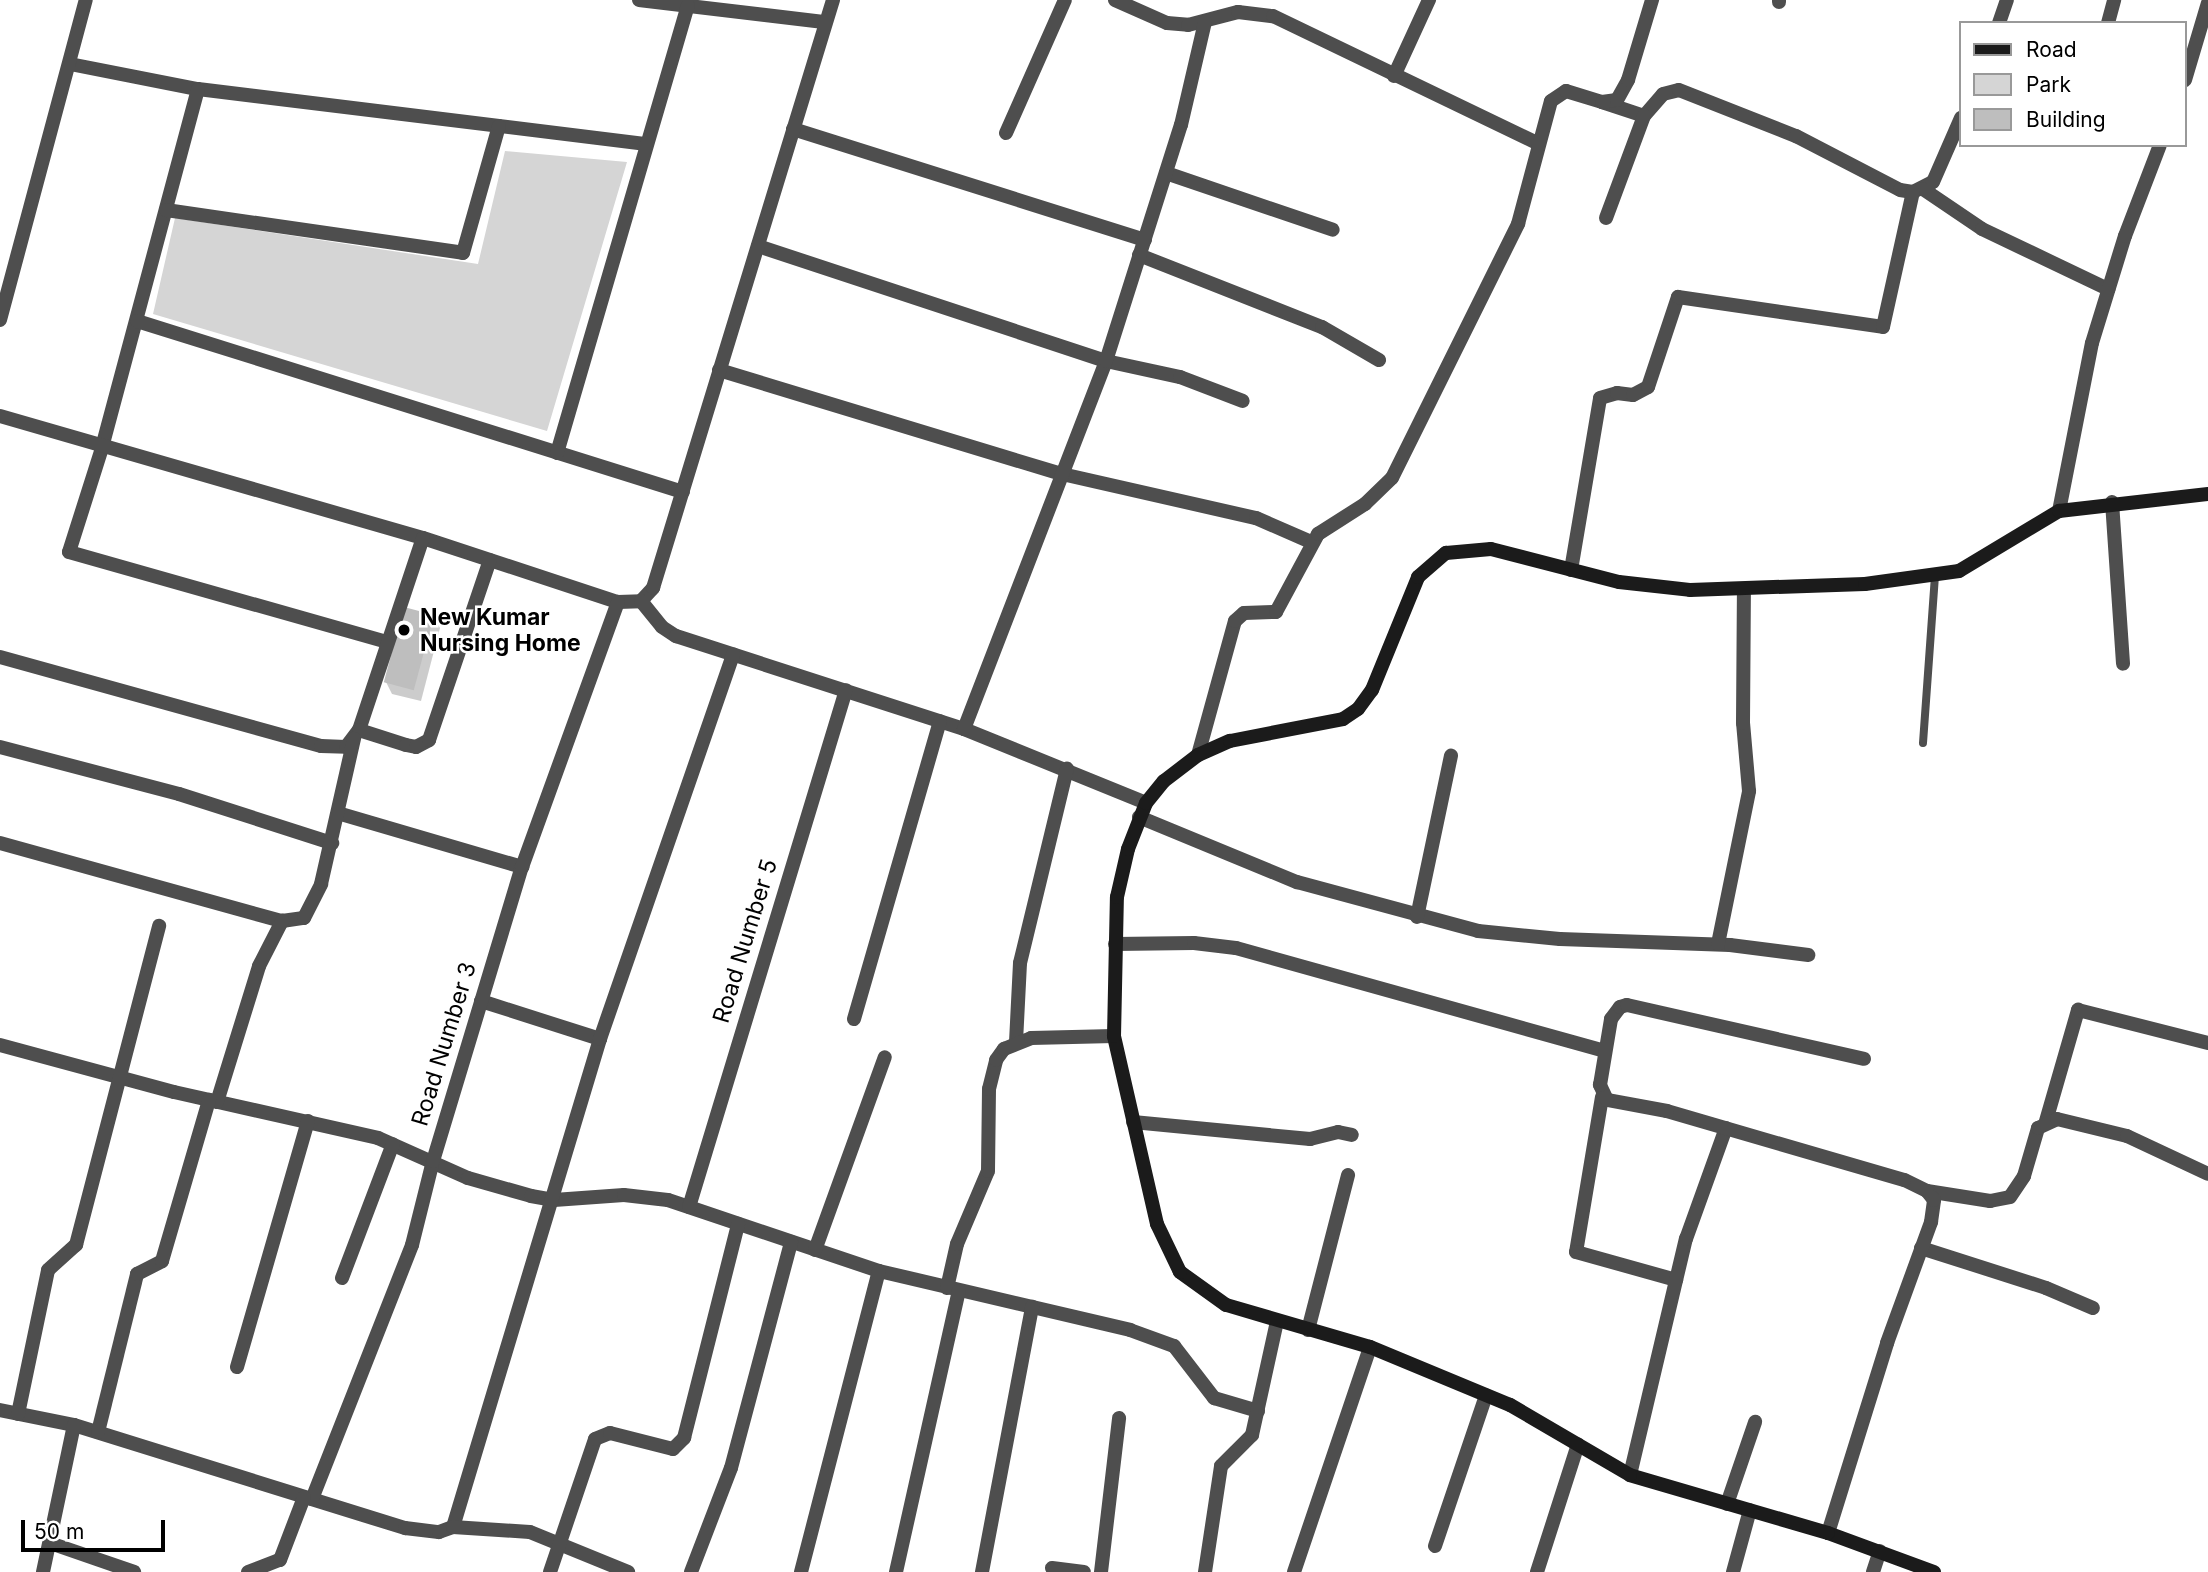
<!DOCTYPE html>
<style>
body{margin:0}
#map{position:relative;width:2208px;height:1572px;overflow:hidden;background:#fff;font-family:Inter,sans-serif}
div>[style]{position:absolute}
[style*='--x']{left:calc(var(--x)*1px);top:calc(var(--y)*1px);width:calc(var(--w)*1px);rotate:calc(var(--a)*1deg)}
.green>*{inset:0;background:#d5d5d5}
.shadow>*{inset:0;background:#0003}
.building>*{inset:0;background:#bebebe;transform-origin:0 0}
.lane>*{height:8px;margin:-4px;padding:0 4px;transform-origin:4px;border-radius:4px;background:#4e4e4e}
.street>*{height:14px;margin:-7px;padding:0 7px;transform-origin:7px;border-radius:7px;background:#4e4e4e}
.secondary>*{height:14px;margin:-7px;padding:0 7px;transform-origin:7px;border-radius:7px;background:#1b1b1b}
.dots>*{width:19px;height:19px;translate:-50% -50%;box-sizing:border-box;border:4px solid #fff;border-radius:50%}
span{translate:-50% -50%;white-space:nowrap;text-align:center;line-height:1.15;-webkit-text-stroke:5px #fff;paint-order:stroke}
.poi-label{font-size:23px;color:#000;font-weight:700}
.left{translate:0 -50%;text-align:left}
.street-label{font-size:23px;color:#000}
.legend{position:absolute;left:1959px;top:21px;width:228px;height:126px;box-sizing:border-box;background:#fff;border:2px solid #999;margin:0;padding:9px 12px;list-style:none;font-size:21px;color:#000}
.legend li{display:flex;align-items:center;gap:14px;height:35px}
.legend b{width:35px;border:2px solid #999}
.scale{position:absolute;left:21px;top:1520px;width:144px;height:32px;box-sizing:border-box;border:4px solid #000;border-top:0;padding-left:9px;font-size:21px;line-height:24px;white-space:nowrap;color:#000;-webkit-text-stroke:5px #fff;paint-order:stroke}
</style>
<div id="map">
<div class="green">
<div style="clip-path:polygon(505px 151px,627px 162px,547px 431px,153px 314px,175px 218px,478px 264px)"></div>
</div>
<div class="shadow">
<div style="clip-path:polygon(433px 616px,440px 628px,421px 701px,392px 694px,386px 682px)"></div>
</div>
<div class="building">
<div style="left:404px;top:607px;width:31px;height:78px;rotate:15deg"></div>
</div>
<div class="lane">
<div style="--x:1923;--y:743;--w:166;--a:-85.9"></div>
</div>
<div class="street">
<div style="--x:639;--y:0;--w:186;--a:6.8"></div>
<div style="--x:1115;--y:0;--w:57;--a:23.9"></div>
<div style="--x:1167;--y:23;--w:21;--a:5"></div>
<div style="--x:1188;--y:25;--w:52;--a:-14.6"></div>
<div style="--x:1238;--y:12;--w:35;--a:7"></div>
<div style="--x:1273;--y:16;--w:295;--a:25.7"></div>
<div style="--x:1779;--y:2;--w:2;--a:-90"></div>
<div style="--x:1999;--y:23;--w:24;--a:-71"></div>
<div style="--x:2108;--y:23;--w:24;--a:-75"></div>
<div style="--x:70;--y:64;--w:130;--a:11.1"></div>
<div style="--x:198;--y:89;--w:452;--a:7"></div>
<div style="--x:1394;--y:76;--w:84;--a:-65.3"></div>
<div style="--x:2185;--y:80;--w:80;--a:-73.4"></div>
<div style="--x:198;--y:89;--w:372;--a:105"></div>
<div style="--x:102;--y:448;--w:109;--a:107.6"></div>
<div style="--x:69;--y:552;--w:331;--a:15.8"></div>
<div style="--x:1602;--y:102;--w:44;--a:18.4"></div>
<div style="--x:1644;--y:116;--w:29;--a:-49"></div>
<div style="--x:1663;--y:94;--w:16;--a:-14"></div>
<div style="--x:1679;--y:90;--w:126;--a:21.5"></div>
<div style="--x:1796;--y:136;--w:117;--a:27.4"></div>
<div style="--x:1900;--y:190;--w:13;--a:9"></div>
<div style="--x:1913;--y:192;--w:22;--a:-27"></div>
<div style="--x:1933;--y:182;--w:70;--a:-66.4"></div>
<div style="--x:793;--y:129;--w:369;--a:17.5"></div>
<div style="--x:1006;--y:133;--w:145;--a:-66.1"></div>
<div style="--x:1166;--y:173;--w:176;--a:18.8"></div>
<div style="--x:1923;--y:189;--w:71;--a:34.1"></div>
<div style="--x:1982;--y:229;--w:140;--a:25.5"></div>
<div style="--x:166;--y:210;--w:300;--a:8.2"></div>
<div style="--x:463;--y:253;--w:132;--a:-74.2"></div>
<div style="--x:1606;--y:218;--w:109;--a:-69.6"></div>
<div style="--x:758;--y:246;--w:367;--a:18.3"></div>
<div style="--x:1106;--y:361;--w:76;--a:12.2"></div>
<div style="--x:1180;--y:377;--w:67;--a:20.9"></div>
<div style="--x:1139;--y:255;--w:197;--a:21.5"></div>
<div style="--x:1322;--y:327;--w:66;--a:30.1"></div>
<div style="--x:0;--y:320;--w:331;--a:-75"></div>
<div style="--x:137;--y:321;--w:572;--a:17.39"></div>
<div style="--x:719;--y:370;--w:358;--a:16.9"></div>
<div style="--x:1062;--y:474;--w:199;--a:12.8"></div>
<div style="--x:1256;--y:518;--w:60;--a:23.6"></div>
<div style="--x:0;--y:416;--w:440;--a:16.1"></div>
<div style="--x:423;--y:538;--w:205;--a:18.2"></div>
<div style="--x:618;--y:602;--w:23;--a:-2"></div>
<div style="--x:641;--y:601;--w:18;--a:-47"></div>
<div style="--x:653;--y:588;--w:615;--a:-72.98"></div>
<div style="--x:557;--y:453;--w:466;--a:-73.7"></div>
<div style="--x:2112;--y:502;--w:162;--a:86.1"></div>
<div style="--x:2059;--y:511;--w:171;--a:-78.9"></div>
<div style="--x:2092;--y:343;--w:112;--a:-72.9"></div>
<div style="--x:2125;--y:236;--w:97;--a:-69"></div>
<div style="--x:1571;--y:570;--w:174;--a:-80.4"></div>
<div style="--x:1600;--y:398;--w:18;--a:-16"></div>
<div style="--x:1617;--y:393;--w:16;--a:7"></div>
<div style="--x:1633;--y:395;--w:17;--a:-28"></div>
<div style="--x:1648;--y:387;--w:95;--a:-71.6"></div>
<div style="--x:1678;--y:297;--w:207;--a:8.3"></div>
<div style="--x:1883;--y:327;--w:138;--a:-77.5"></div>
<div style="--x:641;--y:601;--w:33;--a:51"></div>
<div style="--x:662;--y:627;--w:17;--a:33"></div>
<div style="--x:676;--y:636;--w:303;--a:17.9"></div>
<div style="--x:964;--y:729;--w:196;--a:22.1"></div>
<div style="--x:0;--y:657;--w:333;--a:15.5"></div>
<div style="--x:321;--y:746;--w:25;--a:2"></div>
<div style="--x:346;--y:747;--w:21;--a:-53"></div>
<div style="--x:359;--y:730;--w:202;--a:-71.6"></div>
<div style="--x:964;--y:729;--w:394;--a:-68.9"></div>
<div style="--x:1106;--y:361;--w:248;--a:-72.4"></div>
<div style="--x:1181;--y:125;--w:106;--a:-76.9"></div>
<div style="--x:359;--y:730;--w:49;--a:17.7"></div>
<div style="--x:406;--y:745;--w:10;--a:11"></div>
<div style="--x:416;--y:747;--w:15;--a:-28"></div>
<div style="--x:429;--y:740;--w:190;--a:-71.3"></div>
<div style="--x:0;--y:747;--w:185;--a:14.7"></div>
<div style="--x:179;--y:794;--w:161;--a:17.8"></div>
<div style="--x:1198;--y:755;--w:139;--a:-74.6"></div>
<div style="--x:1235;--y:621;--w:12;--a:-42"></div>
<div style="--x:1244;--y:613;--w:32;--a:-2"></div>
<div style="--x:1276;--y:612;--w:89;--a:-61.7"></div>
<div style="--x:1318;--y:534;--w:56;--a:-32.6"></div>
<div style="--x:1365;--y:504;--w:37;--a:-44"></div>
<div style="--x:1392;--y:478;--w:284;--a:-63.6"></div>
<div style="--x:1518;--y:224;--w:127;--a:-75"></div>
<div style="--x:1551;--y:101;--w:18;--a:-34"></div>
<div style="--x:1566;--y:91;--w:38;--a:17"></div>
<div style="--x:1602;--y:102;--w:15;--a:-8"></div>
<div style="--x:1617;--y:100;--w:23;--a:-61"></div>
<div style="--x:1628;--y:80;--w:84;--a:-73.3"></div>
<div style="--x:341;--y:814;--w:189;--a:16.3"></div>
<div style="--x:1139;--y:817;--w:171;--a:22.4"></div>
<div style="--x:1297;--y:882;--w:188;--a:15.1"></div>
<div style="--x:1478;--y:931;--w:82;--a:5.6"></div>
<div style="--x:1560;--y:939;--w:170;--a:2"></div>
<div style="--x:1730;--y:945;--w:79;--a:7.3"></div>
<div style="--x:0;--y:843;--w:293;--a:15.5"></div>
<div style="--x:282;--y:921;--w:22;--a:-8"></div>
<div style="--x:304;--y:918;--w:38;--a:-63"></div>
<div style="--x:321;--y:884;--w:149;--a:-77.2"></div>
<div style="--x:1417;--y:917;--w:165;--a:-78.1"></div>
<div style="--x:1115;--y:944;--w:79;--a:-0.7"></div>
<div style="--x:1194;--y:943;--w:42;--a:6.8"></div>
<div style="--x:1236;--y:948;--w:383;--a:15.6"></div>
<div style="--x:1718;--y:944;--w:156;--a:-78.5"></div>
<div style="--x:1749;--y:791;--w:68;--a:-95"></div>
<div style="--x:1743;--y:723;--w:133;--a:-89.6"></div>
<div style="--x:481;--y:1001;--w:125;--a:17.7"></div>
<div style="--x:854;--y:1019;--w:310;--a:-73.9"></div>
<div style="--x:1016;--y:1042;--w:79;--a:-87.1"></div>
<div style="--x:1020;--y:963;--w:200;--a:-76.4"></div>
<div style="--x:0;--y:1045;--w:180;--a:15.1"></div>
<div style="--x:174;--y:1092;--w:209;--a:12.7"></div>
<div style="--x:378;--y:1138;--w:98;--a:24"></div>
<div style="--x:468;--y:1178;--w:66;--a:15.9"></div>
<div style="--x:531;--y:1196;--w:23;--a:10"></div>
<div style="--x:554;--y:1200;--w:70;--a:-4.1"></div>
<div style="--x:624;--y:1195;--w:44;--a:6.5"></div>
<div style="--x:668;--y:1200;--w:223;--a:18.6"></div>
<div style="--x:879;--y:1271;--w:258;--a:13.2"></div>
<div style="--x:1130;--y:1330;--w:47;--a:20"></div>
<div style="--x:1174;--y:1346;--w:66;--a:52.4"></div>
<div style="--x:1214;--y:1398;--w:46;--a:16.5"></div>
<div style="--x:1602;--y:1097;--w:157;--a:99.5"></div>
<div style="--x:1576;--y:1252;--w:104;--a:15.6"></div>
<div style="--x:217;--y:1102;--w:142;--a:-72.8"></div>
<div style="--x:259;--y:966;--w:51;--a:-62.9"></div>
<div style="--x:2046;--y:1121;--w:116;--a:-73.9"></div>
<div style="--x:2078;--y:1010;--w:134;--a:14.2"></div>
<div style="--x:1133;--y:1122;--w:178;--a:5.5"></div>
<div style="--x:1310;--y:1139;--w:29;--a:-14"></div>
<div style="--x:1338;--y:1132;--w:14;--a:12"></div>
<div style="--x:1927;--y:1191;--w:64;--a:9"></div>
<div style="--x:1990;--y:1201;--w:20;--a:-11"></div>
<div style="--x:2010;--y:1197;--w:25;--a:-56"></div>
<div style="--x:2024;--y:1176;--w:50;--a:-73.7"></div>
<div style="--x:2038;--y:1128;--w:21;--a:-25"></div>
<div style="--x:2057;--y:1119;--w:72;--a:13.7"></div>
<div style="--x:2127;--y:1136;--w:89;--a:25.1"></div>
<div style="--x:689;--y:1207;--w:540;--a:-73.11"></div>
<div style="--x:1921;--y:1248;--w:131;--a:17.7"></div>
<div style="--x:2046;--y:1288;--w:51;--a:23.1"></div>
<div style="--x:815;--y:1250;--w:205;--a:-70.1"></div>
<div style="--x:342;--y:1278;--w:143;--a:-69.2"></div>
<div style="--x:947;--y:1288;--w:45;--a:-77.2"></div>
<div style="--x:957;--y:1244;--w:79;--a:-67"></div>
<div style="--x:988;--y:1171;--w:82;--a:-89.3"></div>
<div style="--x:989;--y:1089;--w:30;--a:-76"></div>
<div style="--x:996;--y:1060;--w:14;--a:-54"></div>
<div style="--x:1004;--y:1049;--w:29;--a:-22"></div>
<div style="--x:1031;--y:1038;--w:83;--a:-1.4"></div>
<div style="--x:1308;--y:1330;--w:160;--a:-75.5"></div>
<div style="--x:237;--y:1367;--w:256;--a:-73.9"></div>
<div style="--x:0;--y:1410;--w:76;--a:11.5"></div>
<div style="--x:74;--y:1425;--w:347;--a:17.3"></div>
<div style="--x:405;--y:1528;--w:34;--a:7"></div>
<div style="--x:439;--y:1532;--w:15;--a:-20"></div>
<div style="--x:453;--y:1527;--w:510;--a:-73.24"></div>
<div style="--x:600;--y:1039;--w:407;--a:-70.9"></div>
<div style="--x:18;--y:1414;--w:147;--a:-78.2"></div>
<div style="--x:48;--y:1270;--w:38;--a:-42"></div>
<div style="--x:76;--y:1245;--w:330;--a:-75.4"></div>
<div style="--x:98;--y:1432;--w:163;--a:-76.1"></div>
<div style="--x:137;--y:1274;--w:28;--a:-27"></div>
<div style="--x:162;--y:1261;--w:168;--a:-73.7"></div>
<div style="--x:1630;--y:1475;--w:243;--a:-76.7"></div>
<div style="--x:1686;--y:1239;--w:118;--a:-70.2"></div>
<div style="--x:312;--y:1499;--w:273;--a:-68.5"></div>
<div style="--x:412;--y:1245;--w:87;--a:-76"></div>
<div style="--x:433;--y:1161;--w:307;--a:-73.2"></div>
<div style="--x:522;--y:867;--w:282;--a:-70.1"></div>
<div style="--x:1727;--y:1504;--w:87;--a:-71.1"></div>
<div style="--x:453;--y:1527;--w:77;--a:3.7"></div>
<div style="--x:530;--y:1532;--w:106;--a:22.2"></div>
<div style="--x:1828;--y:1533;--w:199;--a:-72.7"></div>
<div style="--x:1887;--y:1343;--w:129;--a:-70"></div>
<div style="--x:1931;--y:1222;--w:22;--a:-82"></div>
<div style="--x:1934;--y:1200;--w:11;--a:-128"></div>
<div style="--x:1927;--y:1191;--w:25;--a:-154"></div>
<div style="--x:1904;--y:1180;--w:247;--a:-163.8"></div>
<div style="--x:1667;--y:1111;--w:61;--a:-169.6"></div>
<div style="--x:1607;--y:1100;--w:17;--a:-115"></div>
<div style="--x:1600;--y:1085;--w:67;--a:-80.5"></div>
<div style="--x:1611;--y:1019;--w:15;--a:-53"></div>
<div style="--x:1620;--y:1007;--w:7;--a:-16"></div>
<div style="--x:1627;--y:1005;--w:243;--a:12.8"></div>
<div style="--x:50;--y:1543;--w:89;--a:19"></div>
<div style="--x:1435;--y:1546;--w:159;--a:-71.3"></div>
<div style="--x:1052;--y:1568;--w:32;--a:7"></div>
<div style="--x:43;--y:1572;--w:150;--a:-78.1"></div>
<div style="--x:248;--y:1572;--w:34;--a:-21"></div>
<div style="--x:280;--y:1560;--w:67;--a:-69.1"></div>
<div style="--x:550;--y:1572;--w:140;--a:-71.3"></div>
<div style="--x:595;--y:1439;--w:16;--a:-22"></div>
<div style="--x:610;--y:1433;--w:65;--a:14.3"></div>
<div style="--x:673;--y:1449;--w:16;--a:-45"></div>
<div style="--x:684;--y:1438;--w:221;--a:-75.8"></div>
<div style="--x:691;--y:1572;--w:111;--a:-69"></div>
<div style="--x:731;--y:1468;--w:234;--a:-75.1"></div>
<div style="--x:801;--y:1572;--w:311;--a:-75.5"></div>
<div style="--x:896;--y:1572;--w:288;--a:-77.4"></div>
<div style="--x:982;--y:1572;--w:270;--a:-79.3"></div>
<div style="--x:1101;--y:1572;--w:155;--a:-83.3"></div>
<div style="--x:1205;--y:1572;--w:107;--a:-81.4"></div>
<div style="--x:1221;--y:1466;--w:44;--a:-45"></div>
<div style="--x:1252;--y:1435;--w:117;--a:-77.6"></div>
<div style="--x:1294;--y:1572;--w:237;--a:-71.3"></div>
<div style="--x:1537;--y:1572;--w:134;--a:-72.2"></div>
<div style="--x:1733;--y:1572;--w:64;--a:-74.7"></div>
<div style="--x:1873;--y:1572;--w:22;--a:-72"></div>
</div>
<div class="secondary">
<div style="--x:1934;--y:1572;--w:113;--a:-159.8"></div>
<div style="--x:1828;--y:1533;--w:206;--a:-163.7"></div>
<div style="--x:1630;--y:1475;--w:139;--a:-149.7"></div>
<div style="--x:1510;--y:1405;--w:152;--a:-157.5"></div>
<div style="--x:1370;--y:1347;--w:150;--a:-163.7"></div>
<div style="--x:1226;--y:1305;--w:57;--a:-144.3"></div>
<div style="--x:1180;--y:1272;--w:53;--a:-115.6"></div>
<div style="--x:1157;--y:1224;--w:193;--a:-102.9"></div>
<div style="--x:1114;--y:1036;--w:139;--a:-88.8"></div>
<div style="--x:1117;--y:897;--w:49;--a:-77.1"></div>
<div style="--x:1128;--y:849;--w:49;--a:-68.6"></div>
<div style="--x:1146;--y:803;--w:28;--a:-51"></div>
<div style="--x:1164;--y:781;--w:43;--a:-37.4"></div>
<div style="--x:1198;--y:755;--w:35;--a:-24"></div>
<div style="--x:1230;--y:741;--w:115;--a:-11"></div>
<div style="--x:1343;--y:719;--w:18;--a:-34"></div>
<div style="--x:1358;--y:709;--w:24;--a:-54"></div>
<div style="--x:1372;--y:690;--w:122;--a:-67.8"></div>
<div style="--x:1418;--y:577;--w:37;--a:-41"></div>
<div style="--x:1446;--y:553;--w:45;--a:-5.1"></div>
<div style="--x:1491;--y:549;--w:132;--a:14.5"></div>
<div style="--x:1619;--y:582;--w:71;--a:6.4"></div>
<div style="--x:1690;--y:590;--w:175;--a:-2"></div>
<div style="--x:1865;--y:584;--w:95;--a:-7.9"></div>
<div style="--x:1959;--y:571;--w:117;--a:-31"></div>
<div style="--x:2059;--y:511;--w:150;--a:-6.5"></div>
</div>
<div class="dots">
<div style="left:404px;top:630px;background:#000"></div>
</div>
<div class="poi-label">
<span class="left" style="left:420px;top:630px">New Kumar<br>Nursing Home</span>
</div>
<div class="street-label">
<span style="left:745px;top:941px;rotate:-73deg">Road Number 5</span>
<span style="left:444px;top:1044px;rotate:-73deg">Road Number 3</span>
</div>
<ul class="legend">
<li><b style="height:9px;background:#1b1b1b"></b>Road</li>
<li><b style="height:19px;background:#d5d5d5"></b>Park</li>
<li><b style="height:19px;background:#bebebe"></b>Building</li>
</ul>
<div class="scale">50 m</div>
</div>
